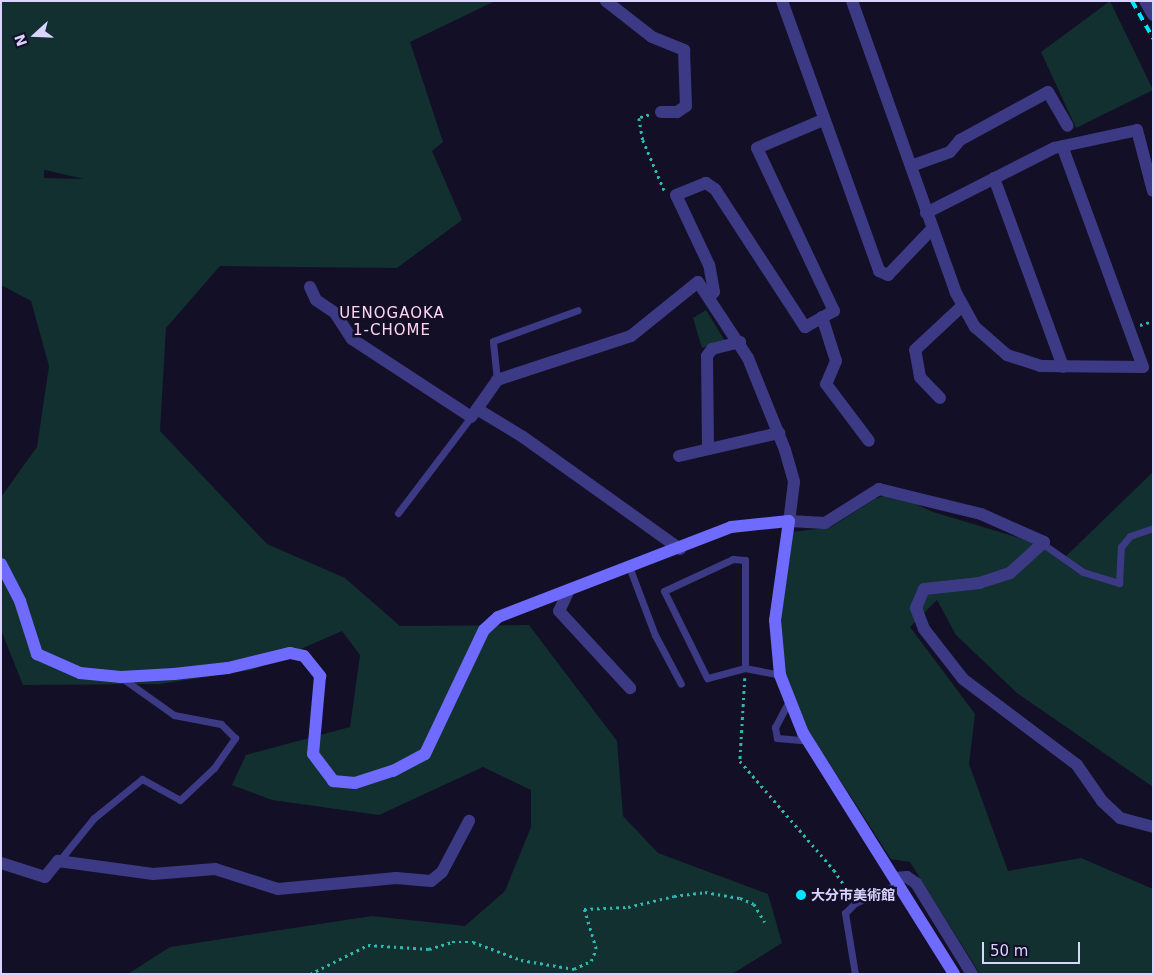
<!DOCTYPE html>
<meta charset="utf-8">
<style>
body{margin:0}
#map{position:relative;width:1154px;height:975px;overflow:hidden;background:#130f26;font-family:"DejaVu Sans","Noto Sans JP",sans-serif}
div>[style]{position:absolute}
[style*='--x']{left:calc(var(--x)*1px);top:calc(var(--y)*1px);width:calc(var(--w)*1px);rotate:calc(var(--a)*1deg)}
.green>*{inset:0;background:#12302f}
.path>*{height:2.5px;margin-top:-1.25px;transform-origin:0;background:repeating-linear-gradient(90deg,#2fb8b0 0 2.5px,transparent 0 6.5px)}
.lane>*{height:7px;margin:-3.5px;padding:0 3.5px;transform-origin:3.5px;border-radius:3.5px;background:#3d3a85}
.street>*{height:12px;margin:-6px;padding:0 6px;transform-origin:6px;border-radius:6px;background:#3d3a85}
.secondary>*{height:12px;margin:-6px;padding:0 6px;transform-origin:6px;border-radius:6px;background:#6f6bff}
.rail>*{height:4px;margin-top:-2px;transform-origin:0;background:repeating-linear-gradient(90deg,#00e5ff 0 8px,transparent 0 14px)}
.dots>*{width:14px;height:14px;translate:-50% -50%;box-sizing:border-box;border:2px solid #130f26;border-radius:50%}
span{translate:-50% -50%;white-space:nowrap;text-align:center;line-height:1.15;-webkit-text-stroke:5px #130f26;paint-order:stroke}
.poi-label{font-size:14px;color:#d9d4ff;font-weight:700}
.left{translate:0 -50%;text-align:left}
.neighbourhood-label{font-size:15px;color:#ffd6f0;letter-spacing:1px}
.frame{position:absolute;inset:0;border:2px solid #d9d4ff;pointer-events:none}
.north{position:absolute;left:10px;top:10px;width:50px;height:50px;-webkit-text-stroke:4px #130f26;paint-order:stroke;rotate:250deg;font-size:14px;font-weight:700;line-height:20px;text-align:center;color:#d9d4ff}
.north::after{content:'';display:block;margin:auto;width:18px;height:22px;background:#d9d4ff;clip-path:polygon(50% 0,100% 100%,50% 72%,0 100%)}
.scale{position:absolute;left:982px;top:942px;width:98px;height:22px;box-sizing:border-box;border:2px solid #d9d4ff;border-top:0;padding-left:6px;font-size:15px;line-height:18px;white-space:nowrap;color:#d9d4ff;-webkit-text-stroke:4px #130f26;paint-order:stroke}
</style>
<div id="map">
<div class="green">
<div style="clip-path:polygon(evenodd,1px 1px,495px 1px,410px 42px,443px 142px,432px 151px,462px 220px,397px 268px,220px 266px,166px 328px,160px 431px,267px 544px,345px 578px,400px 626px,529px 625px,617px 741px,623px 816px,658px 853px,768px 894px,782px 943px,732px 974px,128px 974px,170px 947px,372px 916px,465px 926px,505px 891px,531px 827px,531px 790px,483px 767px,379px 815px,272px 800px,232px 785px,246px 755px,350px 727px,360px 655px,342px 631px,252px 670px,160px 684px,23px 685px,1px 630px,1px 497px,37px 447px,49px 366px,31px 301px,1px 285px,1px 1px,44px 170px,45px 170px,84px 179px,44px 178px,44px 170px)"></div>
<div style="clip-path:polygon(1110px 1px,1153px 90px,1076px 128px,1041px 52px)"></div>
<div style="clip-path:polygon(706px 310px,725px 341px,702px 348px,693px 318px)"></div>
<div style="clip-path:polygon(1153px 472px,1153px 787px,1017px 693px,956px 635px,937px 600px,910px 627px,975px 714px,969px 764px,1008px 871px,1081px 858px,1153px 889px,1153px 974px,980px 974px,910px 862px,891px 859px,808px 730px,785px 673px,780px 625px,793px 532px,831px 527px,875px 499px,892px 493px,933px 512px,1033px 542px,1062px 560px)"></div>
</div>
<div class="path">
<div style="--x:649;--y:115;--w:10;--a:163"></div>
<div style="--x:639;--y:118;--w:22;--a:80"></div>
<div style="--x:643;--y:140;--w:56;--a:67.1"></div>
<div style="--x:1140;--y:325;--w:14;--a:-17"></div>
<div style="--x:745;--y:678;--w:83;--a:93.4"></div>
<div style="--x:740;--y:761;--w:144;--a:49.2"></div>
<div style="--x:834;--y:870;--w:30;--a:56"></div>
<div style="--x:310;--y:974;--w:65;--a:-26.6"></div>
<div style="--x:368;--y:945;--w:61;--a:3.8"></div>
<div style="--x:429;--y:949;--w:24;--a:-17"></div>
<div style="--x:452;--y:942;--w:21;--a:0"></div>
<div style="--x:473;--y:942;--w:51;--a:20.6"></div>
<div style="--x:521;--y:960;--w:54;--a:9.6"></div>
<div style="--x:574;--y:969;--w:19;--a:-25"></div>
<div style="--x:591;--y:961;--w:13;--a:-67"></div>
<div style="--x:596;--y:949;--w:42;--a:-106.7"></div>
<div style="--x:584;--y:909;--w:44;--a:-2.6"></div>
<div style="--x:628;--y:907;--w:47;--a:-13.4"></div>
<div style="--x:674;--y:896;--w:31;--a:-7"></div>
<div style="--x:705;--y:892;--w:36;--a:10"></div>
<div style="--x:740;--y:898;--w:15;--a:23"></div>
<div style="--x:754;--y:904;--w:21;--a:59"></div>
</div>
<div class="lane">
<div style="--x:497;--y:380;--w:39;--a:-96"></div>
<div style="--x:493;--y:341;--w:90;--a:-20"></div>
<div style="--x:398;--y:513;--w:121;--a:-52.8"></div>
<div style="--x:1043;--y:544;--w:49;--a:35"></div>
<div style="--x:1083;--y:572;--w:38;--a:17"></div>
<div style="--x:1119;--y:583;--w:36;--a:-87"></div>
<div style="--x:1121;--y:547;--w:14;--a:-51"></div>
<div style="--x:1130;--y:536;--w:24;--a:-19"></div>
<div style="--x:630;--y:569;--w:71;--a:69.3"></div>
<div style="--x:655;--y:635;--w:55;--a:62"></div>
<div style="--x:745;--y:668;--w:39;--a:165"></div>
<div style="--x:707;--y:678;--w:97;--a:-116.3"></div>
<div style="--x:664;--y:591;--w:76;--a:-24.9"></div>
<div style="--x:733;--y:559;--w:12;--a:5"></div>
<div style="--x:745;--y:560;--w:108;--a:90"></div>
<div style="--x:745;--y:668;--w:36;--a:11"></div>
<div style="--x:789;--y:701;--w:30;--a:118"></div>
<div style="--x:775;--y:727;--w:11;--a:80"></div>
<div style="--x:777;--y:738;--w:32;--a:5"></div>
<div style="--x:59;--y:861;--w:55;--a:-50.9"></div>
<div style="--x:94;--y:818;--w:62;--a:-39.1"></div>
<div style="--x:142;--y:779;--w:43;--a:28.9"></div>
<div style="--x:180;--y:800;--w:47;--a:-43.3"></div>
<div style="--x:214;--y:768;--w:37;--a:-55"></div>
<div style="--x:235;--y:738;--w:20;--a:-135"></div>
<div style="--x:221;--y:724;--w:48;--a:-169.2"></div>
<div style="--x:174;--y:715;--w:64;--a:-144.6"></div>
<div style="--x:855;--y:974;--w:62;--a:-99.3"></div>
<div style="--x:845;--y:913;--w:14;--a:-45"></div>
<div style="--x:855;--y:903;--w:48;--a:-23.4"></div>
</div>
<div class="street">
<div style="--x:606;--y:1;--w:58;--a:38"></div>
<div style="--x:652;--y:37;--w:35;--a:22"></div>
<div style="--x:684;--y:50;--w:56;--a:88"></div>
<div style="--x:686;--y:106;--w:11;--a:146"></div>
<div style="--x:677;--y:112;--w:16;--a:180"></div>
<div style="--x:782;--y:1;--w:287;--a:70.2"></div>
<div style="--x:879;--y:271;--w:10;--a:24"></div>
<div style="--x:888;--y:275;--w:64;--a:-46.3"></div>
<div style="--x:852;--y:1;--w:310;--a:70.4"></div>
<div style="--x:956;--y:293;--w:39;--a:61"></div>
<div style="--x:975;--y:327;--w:43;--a:41.2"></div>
<div style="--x:1007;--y:355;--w:35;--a:18"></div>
<div style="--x:1040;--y:366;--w:103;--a:0.6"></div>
<div style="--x:1143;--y:367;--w:235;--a:-110.1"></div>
<div style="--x:1145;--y:1;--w:16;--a:60"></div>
<div style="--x:911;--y:166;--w:41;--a:-19.7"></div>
<div style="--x:950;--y:152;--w:16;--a:-50"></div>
<div style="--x:960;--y:140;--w:100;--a:-28.6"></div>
<div style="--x:1048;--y:92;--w:39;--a:60"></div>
<div style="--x:994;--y:178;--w:201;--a:69.9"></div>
<div style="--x:926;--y:213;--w:144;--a:-26.9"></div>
<div style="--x:1054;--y:148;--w:85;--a:-12.2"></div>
<div style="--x:1137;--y:130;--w:63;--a:75.3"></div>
<div style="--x:310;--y:287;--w:14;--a:65"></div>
<div style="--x:316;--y:300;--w:23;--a:34"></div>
<div style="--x:335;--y:313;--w:31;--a:57"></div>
<div style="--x:352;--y:339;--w:142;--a:33.2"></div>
<div style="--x:471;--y:417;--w:10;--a:-53"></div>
<div style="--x:477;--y:409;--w:54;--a:31.3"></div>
<div style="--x:523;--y:437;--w:193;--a:35.5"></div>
<div style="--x:709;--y:297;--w:7;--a:-45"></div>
<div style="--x:714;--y:292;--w:27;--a:-100"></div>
<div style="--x:709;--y:265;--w:77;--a:-115.2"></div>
<div style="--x:676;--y:195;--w:32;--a:-22"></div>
<div style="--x:706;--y:183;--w:11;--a:34"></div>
<div style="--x:715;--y:189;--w:165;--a:56.9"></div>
<div style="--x:805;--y:327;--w:33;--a:-29"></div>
<div style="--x:834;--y:311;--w:180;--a:-115.3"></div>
<div style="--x:757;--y:148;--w:72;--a:-23"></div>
<div style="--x:822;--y:317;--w:46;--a:72.3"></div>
<div style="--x:836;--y:361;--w:25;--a:113"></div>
<div style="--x:826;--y:384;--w:71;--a:53"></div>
<div style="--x:940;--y:398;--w:29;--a:-134"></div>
<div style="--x:920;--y:377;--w:27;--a:-100"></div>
<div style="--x:915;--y:350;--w:64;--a:-43.1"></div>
<div style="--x:477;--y:409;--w:35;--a:-55"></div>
<div style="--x:497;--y:380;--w:141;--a:-18.2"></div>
<div style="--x:631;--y:336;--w:86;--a:-38.9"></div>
<div style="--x:698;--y:282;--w:91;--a:56.7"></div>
<div style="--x:748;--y:358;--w:99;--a:68.1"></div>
<div style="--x:785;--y:450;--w:33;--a:74"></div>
<div style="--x:794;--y:482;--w:39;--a:97"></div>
<div style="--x:789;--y:521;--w:36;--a:3"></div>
<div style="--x:825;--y:523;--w:64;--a:-32.2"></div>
<div style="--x:879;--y:489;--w:105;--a:13.8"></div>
<div style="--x:981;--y:514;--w:69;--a:24"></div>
<div style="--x:1044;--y:542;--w:46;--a:137.6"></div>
<div style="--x:1010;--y:573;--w:32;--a:162"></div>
<div style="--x:980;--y:583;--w:56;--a:173.9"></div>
<div style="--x:924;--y:589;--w:21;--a:113"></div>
<div style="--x:916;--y:608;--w:22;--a:69"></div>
<div style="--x:924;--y:629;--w:63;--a:52"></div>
<div style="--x:963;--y:679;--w:143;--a:37"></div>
<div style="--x:1077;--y:765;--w:44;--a:55.2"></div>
<div style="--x:1102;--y:801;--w:25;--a:43"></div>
<div style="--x:1120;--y:818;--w:34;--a:15"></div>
<div style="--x:708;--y:449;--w:93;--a:-90.6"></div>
<div style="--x:707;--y:356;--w:9;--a:-54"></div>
<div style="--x:712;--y:349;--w:29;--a:-14"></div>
<div style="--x:679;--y:456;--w:103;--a:-13"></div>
<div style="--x:568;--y:592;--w:21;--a:115"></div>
<div style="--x:559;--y:611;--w:105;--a:47.3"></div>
<div style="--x:1;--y:863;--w:46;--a:17.7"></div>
<div style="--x:45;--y:877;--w:21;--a:-51"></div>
<div style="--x:58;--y:861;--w:96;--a:7.8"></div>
<div style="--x:153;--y:874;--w:62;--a:-4.6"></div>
<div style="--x:215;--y:869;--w:66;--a:17.6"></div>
<div style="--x:278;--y:889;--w:119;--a:-5.3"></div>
<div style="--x:396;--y:878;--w:35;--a:5"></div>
<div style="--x:431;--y:881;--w:14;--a:-39"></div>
<div style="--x:442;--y:872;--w:58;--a:-62.1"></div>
<div style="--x:895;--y:878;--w:12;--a:-5"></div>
<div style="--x:907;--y:877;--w:11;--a:34"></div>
<div style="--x:916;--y:883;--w:107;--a:58.4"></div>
</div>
<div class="secondary">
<div style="--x:1;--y:564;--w:42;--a:62.8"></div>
<div style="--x:20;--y:601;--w:56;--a:72.2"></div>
<div style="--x:37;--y:654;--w:47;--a:23.8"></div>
<div style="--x:80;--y:673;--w:41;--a:5.6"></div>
<div style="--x:121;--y:677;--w:53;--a:-3.2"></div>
<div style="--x:174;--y:674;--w:54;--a:-6.3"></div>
<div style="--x:228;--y:668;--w:64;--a:-13.6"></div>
<div style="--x:290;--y:653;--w:14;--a:12"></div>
<div style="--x:304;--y:656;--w:26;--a:51"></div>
<div style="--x:320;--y:676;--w:78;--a:95.1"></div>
<div style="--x:313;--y:754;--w:34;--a:53"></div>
<div style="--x:333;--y:781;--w:22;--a:5"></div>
<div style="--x:355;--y:783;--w:40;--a:-18"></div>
<div style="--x:393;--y:771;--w:36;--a:-28"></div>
<div style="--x:425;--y:754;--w:137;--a:-64.6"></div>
<div style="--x:484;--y:630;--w:19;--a:-43"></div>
<div style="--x:498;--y:617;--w:250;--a:-21.1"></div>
<div style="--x:731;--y:527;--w:58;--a:-5.9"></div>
<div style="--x:789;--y:521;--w:100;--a:98"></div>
<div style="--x:775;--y:620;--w:55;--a:84.8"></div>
<div style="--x:780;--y:675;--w:62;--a:68.4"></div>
<div style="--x:803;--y:733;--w:284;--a:57.9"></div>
</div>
<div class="rail">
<div style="--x:1132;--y:1;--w:43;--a:60.4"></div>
</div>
<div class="dots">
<div style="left:801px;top:895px;background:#00e5ff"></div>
</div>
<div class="poi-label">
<span class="left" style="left:811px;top:895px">大分市美術館</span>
</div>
<div class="neighbourhood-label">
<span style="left:392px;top:322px">UENOGAOKA<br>1-CHOME</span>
</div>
<div class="frame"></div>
<div class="north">N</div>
<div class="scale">50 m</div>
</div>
